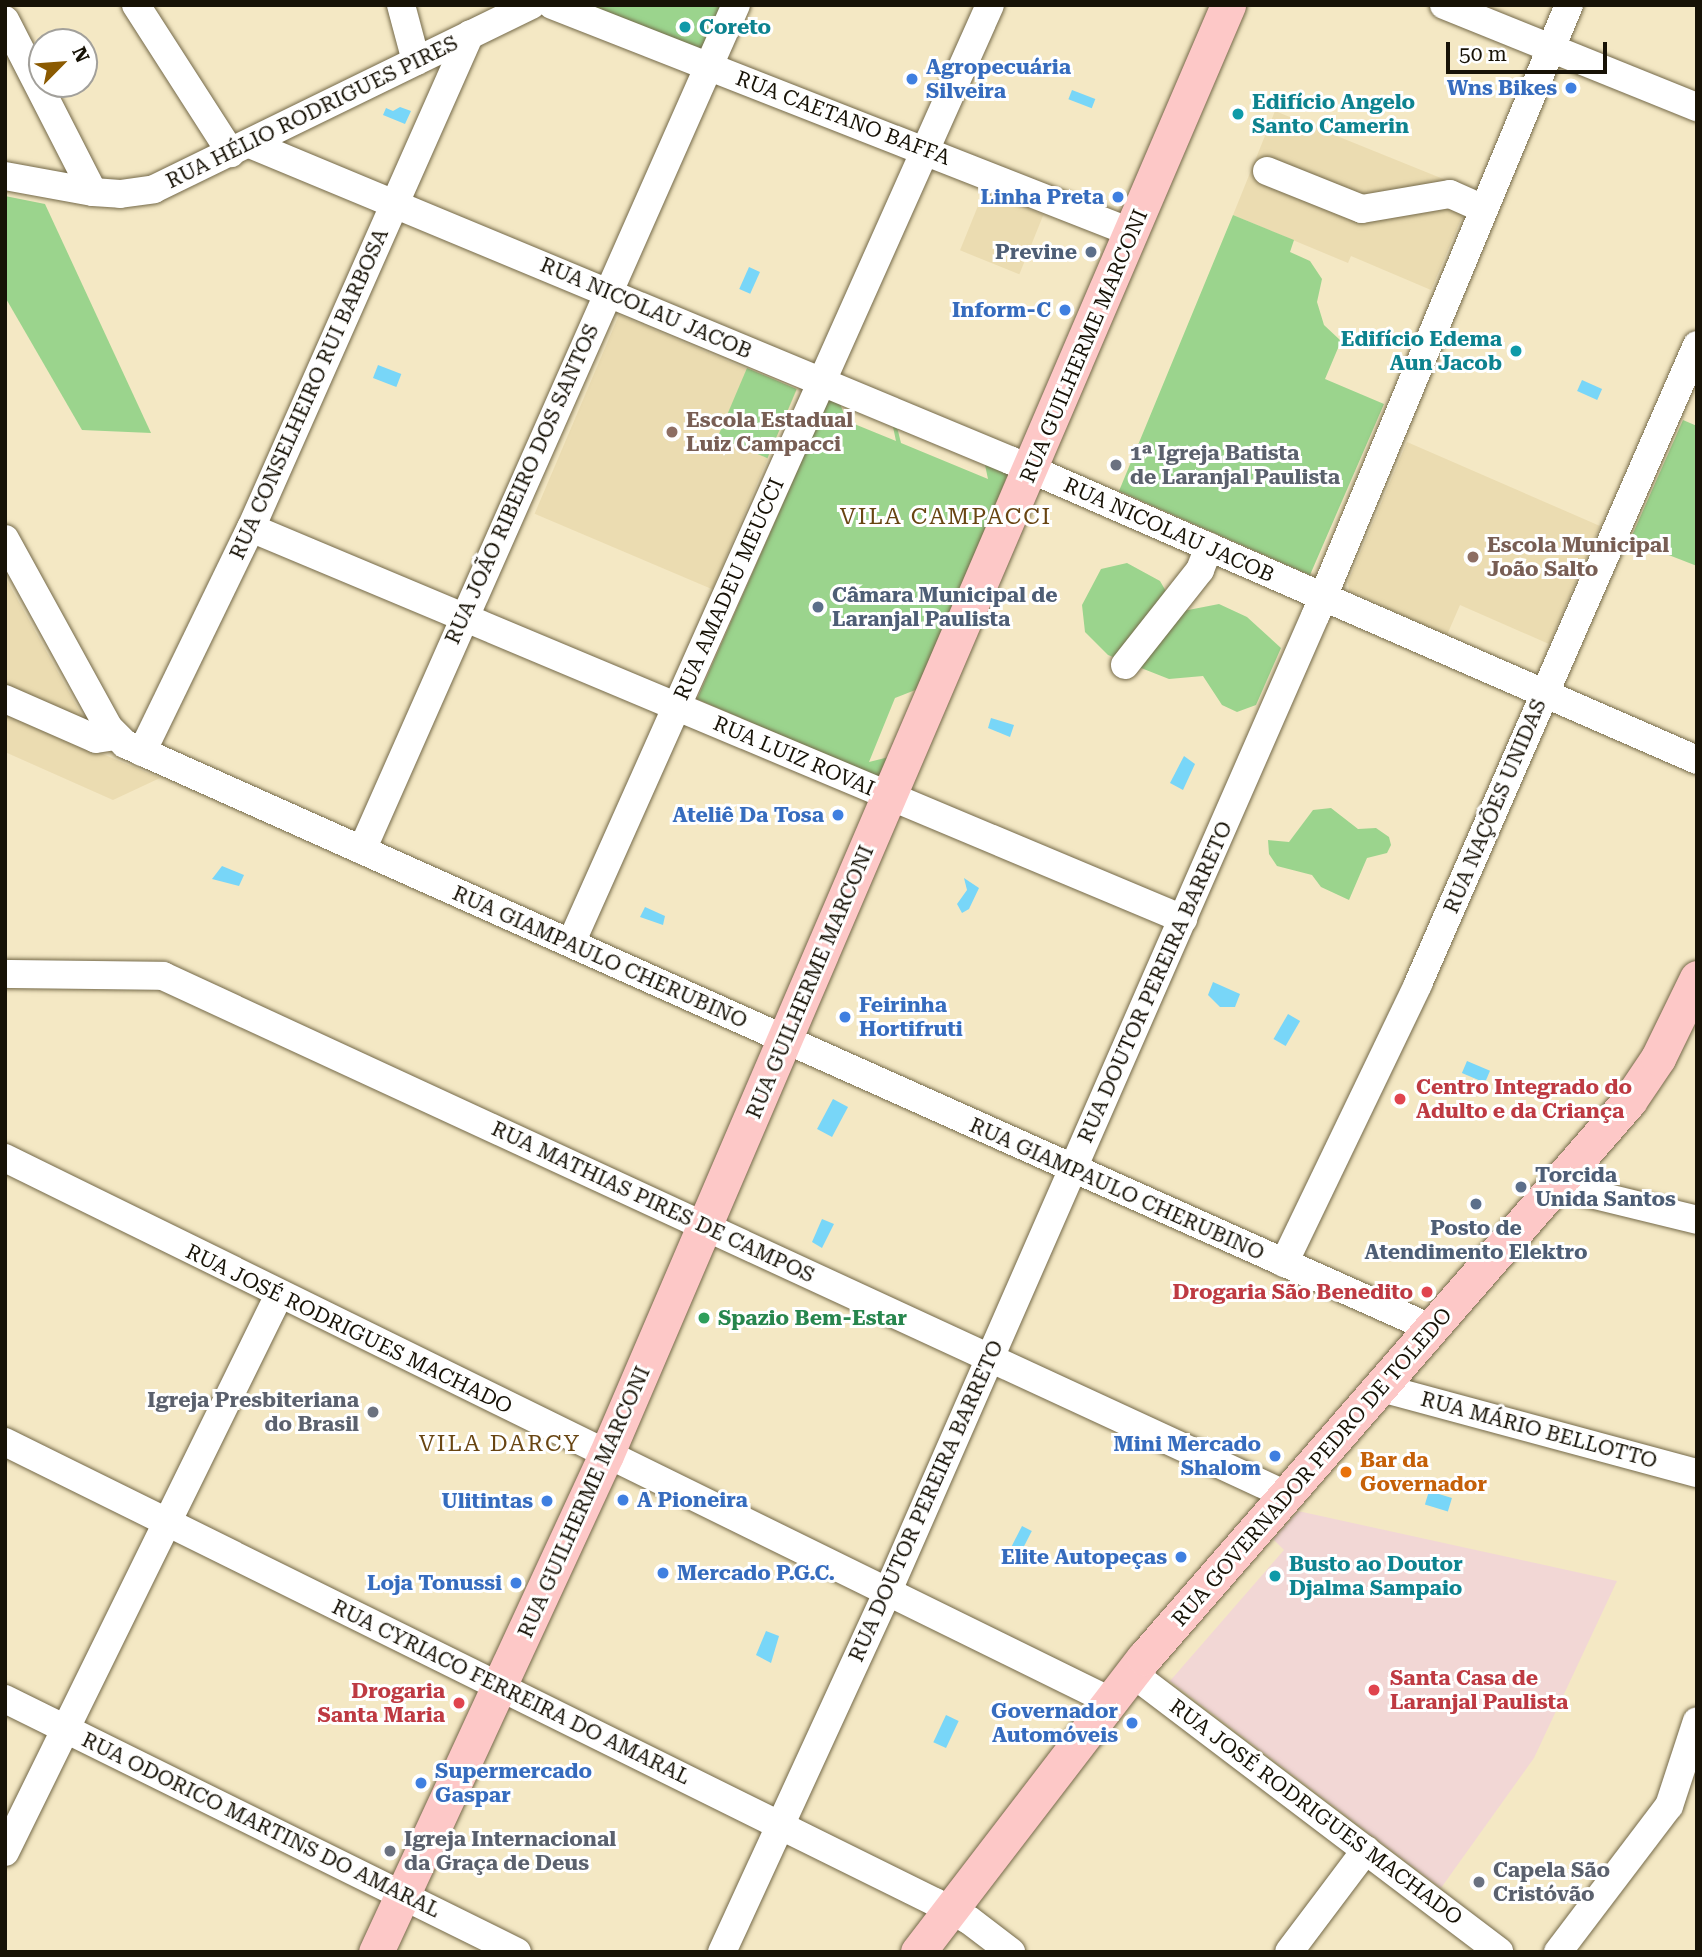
<!DOCTYPE html>
<meta charset="utf-8">
<style>
body{margin:0}
#map{position:relative;width:1702px;height:1957px;overflow:hidden;background:#f4e8c4;font-family:"Roboto Serif",serif}
div>[style]{position:absolute}
[style*='--x']{left:calc(var(--x)*1px);top:calc(var(--y)*1px);width:calc(var(--w)*1px);rotate:calc(var(--a)*1deg)}
.built>*{inset:0;background:#ebdcb1;transform-origin:0 0}
.medical>*{inset:0;background:#f2d7d5}
.green>*{inset:0;background:#9bd48d;transform-origin:0 0}
.water>*{inset:0;background:#78d6f8;transform-origin:0 0}
.roads{filter:drop-shadow(0 0 2px #746949) drop-shadow(0 0 2px #746949)}
.minor>*{height:28px;margin:-14px;padding:0 14px;transform-origin:14px;border-radius:14px;background:#fff}
.major>*{height:35px;margin:-17.5px;padding:0 17.5px;transform-origin:17.5px;border-radius:17.5px;background:#fdc8c7}
.dots>*{width:19px;height:19px;translate:-50% -50%;box-sizing:border-box;border:4px solid #fff;border-radius:50%}
span{translate:-50% -50%;white-space:nowrap;text-align:center;line-height:1.15;-webkit-text-stroke:6px #fff;paint-order:stroke}
.culture-label{font-size:21px;color:#0d838f;font-weight:700}
.left{translate:0 -50%;text-align:left}
.right{translate:-100% -50%;text-align:right}
.shop-label{font-size:21px;color:#366cbe;font-weight:700}
.street-label{font-size:21px;color:#171206}
.service-label{font-size:21px;color:#4e5e75;font-weight:700}
.education-label{font-size:21px;color:#785e54;font-weight:700}
.worship-label{font-size:21px;color:#5b616d;font-weight:700}
.health-label{font-size:21px;color:#be3a42;font-weight:700}
.leisure-label{font-size:21px;color:#27864d;font-weight:700}
.food-label{font-size:21px;color:#c56008;font-weight:700}
.neighbourhood-label{font-size:23px;color:#684512;letter-spacing:2px}
.frame{position:absolute;inset:0;border:7px solid #171206;pointer-events:none}
.north{position:absolute;left:28px;top:28px;width:70px;height:70px;box-sizing:border-box;background:#fff;border:2px solid #a2a09b;border-radius:50%;rotate:65deg;font-size:19px;font-weight:700;line-height:28px;text-align:center;color:#171206}
.north::after{content:'';display:block;margin:auto;width:24px;height:32px;background:#8b5a01;clip-path:polygon(50% 0,100% 100%,50% 72%,0 100%)}
.scale{position:absolute;left:1446px;top:42px;width:161px;height:32px;box-sizing:border-box;border:4px solid #171206;border-top:0;padding-left:9px;font-size:21px;line-height:24px;white-space:nowrap;color:#171206;-webkit-text-stroke:5px #fff;paint-order:stroke}
</style>
<div id="map">
<div class="built">
<div style="clip-path:polygon(1275px 111px,1473px 191px,1431px 290px,1351px 256px,1348px 263px,1233px 215px)"></div>
<div style="left:984px;top:191px;width:64px;height:64px;rotate:22deg"></div>
<div style="left:619px;top:315px;width:193px;height:216px;rotate:23deg"></div>
<div style="clip-path:polygon(1407px 442px,1600px 526px,1549px 644px,1460px 605px,1447px 635px,1349px 591px,1348px 582px)"></div>
<div style="clip-path:polygon(5px 577px,84px 719px,74px 742px,160px 778px,113px 800px,5px 752px)"></div>
</div>
<div class="medical">
<div style="clip-path:polygon(1298px 1511px,1617px 1581px,1534px 1758px,1441px 1888px,1170px 1681px,1284px 1550px,1273px 1539px)"></div>
</div>
<div class="green">
<div style="clip-path:polygon(585px 5px,726px 5px,709px 44px,700px 51px)"></div>
<div style="clip-path:polygon(5px 196px,45px 204px,151px 433px,82px 430px,5px 297px)"></div>
<div style="clip-path:polygon(1233px 215px,1294px 240px,1290px 252px,1310px 261px,1322px 279px,1317px 302px,1324px 325px,1341px 341px,1325px 379px,1384px 404px,1310px 575px,1119px 491px)"></div>
<div style="left:747px;top:368px;width:54px;height:75px;rotate:23deg"></div>
<div style="clip-path:polygon(829px 399px,838px 399px,847px 421px,896px 441px,892px 422px,896px 423px,901px 443px,988px 479px,984px 460px,1009px 471px,923px 687px,895px 698px,869px 762px,893px 756px,880px 778px,697px 699px)"></div>
<div style="clip-path:polygon(1683px 420px,1697px 426px,1697px 566px,1630px 540px)"></div>
<div style="clip-path:polygon(1127px 563px,1160px 581px,1178px 612px,1219px 604px,1247px 617px,1281px 648px,1256px 705px,1237px 712px,1222px 705px,1203px 676px,1169px 679px,1108px 655px,1085px 632px,1082px 605px,1101px 569px)"></div>
<div style="clip-path:polygon(1331px 808px,1358px 829px,1376px 828px,1389px 837px,1391px 845px,1387px 853px,1367px 858px,1349px 900px,1321px 887px,1312px 875px,1277px 866px,1269px 854px,1268px 840px,1289px 842px,1313px 810px)"></div>
</div>
<div class="water">
<div style="left:1072px;top:90px;width:25px;height:10px;rotate:21deg"></div>
<div style="clip-path:polygon(400px 107px,411px 111px,405px 124px,383px 115px,386px 108px,393px 111px)"></div>
<div style="left:749px;top:267px;width:12px;height:24px;rotate:24deg"></div>
<div style="left:378px;top:365px;width:25px;height:14px;rotate:21deg"></div>
<div style="left:1582px;top:380px;width:22px;height:12px;rotate:24deg"></div>
<div style="clip-path:polygon(991px 718px,1014px 725px,1010px 737px,988px 728px)"></div>
<div style="clip-path:polygon(1184px 756px,1195px 764px,1183px 790px,1170px 783px)"></div>
<div style="clip-path:polygon(222px 866px,244px 875px,239px 886px,212px 879px)"></div>
<div style="clip-path:polygon(964px 878px,979px 888px,969px 909px,962px 913px,957px 904px,967px 890px)"></div>
<div style="clip-path:polygon(645px 907px,665px 916px,663px 925px,640px 917px)"></div>
<div style="clip-path:polygon(1213px 982px,1240px 994px,1235px 1007px,1220px 1007px,1208px 995px)"></div>
<div style="left:1288px;top:1014px;width:14px;height:29px;rotate:30deg"></div>
<div style="left:1467px;top:1061px;width:25px;height:13px;rotate:23deg"></div>
<div style="left:833px;top:1099px;width:17px;height:34px;rotate:28deg"></div>
<div style="clip-path:polygon(822px 1219px,834px 1224px,822px 1248px,812px 1242px)"></div>
<div style="left:1429px;top:1491px;width:24px;height:14px;rotate:17deg"></div>
<div style="left:1022px;top:1526px;width:11px;height:25px;rotate:27deg"></div>
<div style="clip-path:polygon(766px 1631px,779px 1636px,771px 1663px,756px 1655px)"></div>
<div style="left:946px;top:1715px;width:14px;height:30px;rotate:25deg"></div>
</div>
<div class="roads">
<div class="minor">
<div style="--x:136;--y:5;--w:176;--a:57.3"></div>
<div style="--x:401;--y:5;--w:58;--a:75"></div>
<div style="--x:552;--y:5;--w:624;--a:21.43"></div>
<div style="--x:1444;--y:5;--w:273;--a:22"></div>
<div style="--x:5;--y:20;--w:193;--a:62.9"></div>
<div style="--x:250;--y:144;--w:825;--a:22.59"></div>
<div style="--x:1012;--y:461;--w:747;--a:23.58"></div>
<div style="--x:1267;--y:171;--w:102;--a:21.8"></div>
<div style="--x:1362;--y:209;--w:89;--a:-9.7"></div>
<div style="--x:1450;--y:194;--w:37;--a:24"></div>
<div style="--x:5;--y:176;--w:89;--a:10.3"></div>
<div style="--x:93;--y:192;--w:27;--a:4"></div>
<div style="--x:120;--y:194;--w:34;--a:-8"></div>
<div style="--x:154;--y:189;--w:420;--a:-26"></div>
<div style="--x:251;--y:528;--w:1011;--a:22.76"></div>
<div style="--x:5;--y:539;--w:216;--a:61.2"></div>
<div style="--x:109;--y:728;--w:23;--a:45"></div>
<div style="--x:125;--y:744;--w:1433;--a:24.1"></div>
<div style="--x:1125;--y:665;--w:121;--a:-51.7"></div>
<div style="--x:1200;--y:570;--w:25;--a:-69"></div>
<div style="--x:5;--y:699;--w:99;--a:23.7"></div>
<div style="--x:96;--y:739;--w:18;--a:-9"></div>
<div style="--x:142;--y:752;--w:249;--a:-64.1"></div>
<div style="--x:251;--y:528;--w:540;--a:-66.09"></div>
<div style="--x:362;--y:850;--w:924;--a:-66.13"></div>
<div style="--x:571;--y:943;--w:1027;--a:-65.93"></div>
<div style="--x:5;--y:974;--w:158;--a:0.7"></div>
<div style="--x:163;--y:976;--w:1237;--a:24.8"></div>
<div style="--x:5;--y:1158;--w:1231;--a:26.17"></div>
<div style="--x:1558;--y:1186;--w:143;--a:13.7"></div>
<div style="--x:1284;--y:1263;--w:310;--a:-64.3"></div>
<div style="--x:1418;--y:984;--w:697;--a:-66.41"></div>
<div style="--x:1381;--y:1388;--w:327;--a:15.1"></div>
<div style="--x:5;--y:1442;--w:1038;--a:26.32"></div>
<div style="--x:935;--y:1902;--w:38;--a:28"></div>
<div style="--x:969;--y:1920;--w:53;--a:37.3"></div>
<div style="--x:1132;--y:1673;--w:461;--a:37.2"></div>
<div style="--x:5;--y:1699;--w:571;--a:26.3"></div>
<div style="--x:5;--y:1852;--w:621;--a:-63.81"></div>
<div style="--x:722;--y:1952;--w:395;--a:-65.3"></div>
<div style="--x:887;--y:1593;--w:1069;--a:-66.34"></div>
<div style="--x:1316;--y:614;--w:659;--a:-67.44"></div>
<div style="--x:1289;--y:1952;--w:128;--a:-53"></div>
<div style="--x:1558;--y:1952;--w:183;--a:-52.8"></div>
<div style="--x:1669;--y:1806;--w:89;--a:-71.8"></div>
</div>
<div class="major">
<div style="--x:376;--y:1952;--w:548;--a:-65.17"></div>
<div style="--x:606;--y:1455;--w:1578;--a:-66.78"></div>
<div style="--x:918;--y:1952;--w:371;--a:-52.5"></div>
<div style="--x:1144;--y:1658;--w:739;--a:-48.95"></div>
<div style="--x:1629;--y:1101;--w:52;--a:-56"></div>
<div style="--x:1658;--y:1058;--w:89;--a:-64"></div>
</div>
</div>
<div class="dots">
<div style="left:685px;top:27px;background:#0f9aa8"></div>
<div style="left:912px;top:79px;background:#3f7fe0"></div>
<div style="left:1571px;top:88px;background:#3f7fe0"></div>
<div style="left:1238px;top:114px;background:#0f9aa8"></div>
<div style="left:1118px;top:197px;background:#3f7fe0"></div>
<div style="left:1091px;top:252px;background:#5c6f8a"></div>
<div style="left:1065px;top:310px;background:#3f7fe0"></div>
<div style="left:1516px;top:351px;background:#0f9aa8"></div>
<div style="left:672px;top:432px;background:#8d6e63"></div>
<div style="left:1116px;top:465px;background:#6b7280"></div>
<div style="left:1473px;top:557px;background:#8d6e63"></div>
<div style="left:818px;top:607px;background:#5c6f8a"></div>
<div style="left:838px;top:815px;background:#3f7fe0"></div>
<div style="left:845px;top:1017px;background:#3f7fe0"></div>
<div style="left:1400px;top:1099px;background:#e0444e"></div>
<div style="left:1521px;top:1187px;background:#5c6f8a"></div>
<div style="left:1476px;top:1204px;background:#5c6f8a"></div>
<div style="left:1427px;top:1292px;background:#e0444e"></div>
<div style="left:704px;top:1318px;background:#2e9e5b"></div>
<div style="left:373px;top:1412px;background:#6b7280"></div>
<div style="left:1275px;top:1456px;background:#3f7fe0"></div>
<div style="left:1346px;top:1472px;background:#e8710a"></div>
<div style="left:623px;top:1500px;background:#3f7fe0"></div>
<div style="left:547px;top:1501px;background:#3f7fe0"></div>
<div style="left:1181px;top:1557px;background:#3f7fe0"></div>
<div style="left:663px;top:1573px;background:#3f7fe0"></div>
<div style="left:1275px;top:1576px;background:#0f9aa8"></div>
<div style="left:516px;top:1583px;background:#3f7fe0"></div>
<div style="left:1374px;top:1690px;background:#e0444e"></div>
<div style="left:459px;top:1703px;background:#e0444e"></div>
<div style="left:1132px;top:1723px;background:#3f7fe0"></div>
<div style="left:421px;top:1783px;background:#3f7fe0"></div>
<div style="left:390px;top:1851px;background:#6b7280"></div>
<div style="left:1479px;top:1882px;background:#6b7280"></div>
</div>
<div class="culture-label">
<span class="left" style="left:699px;top:27px">Coreto</span>
<span class="left" style="left:1252px;top:114px">Edifício Angelo<br>Santo Camerin</span>
<span class="right" style="left:1502px;top:351px">Edifício Edema<br>Aun Jacob</span>
<span class="left" style="left:1289px;top:1576px">Busto ao Doutor<br>Djalma Sampaio</span>
</div>
<div class="shop-label">
<span class="left" style="left:926px;top:79px">Agropecuária<br>Silveira</span>
<span class="right" style="left:1557px;top:88px">Wns Bikes</span>
<span class="right" style="left:1104px;top:197px">Linha Preta</span>
<span class="right" style="left:1051px;top:310px">Inform-C</span>
<span class="right" style="left:824px;top:815px">Ateliê Da Tosa</span>
<span class="left" style="left:859px;top:1017px">Feirinha<br>Hortifruti</span>
<span class="right" style="left:1261px;top:1456px">Mini Mercado<br>Shalom</span>
<span class="left" style="left:637px;top:1500px">A Pioneira</span>
<span class="right" style="left:533px;top:1501px">Ulitintas</span>
<span class="right" style="left:1167px;top:1557px">Elite Autopeças</span>
<span class="left" style="left:677px;top:1573px">Mercado P.G.C.</span>
<span class="right" style="left:502px;top:1583px">Loja Tonussi</span>
<span class="right" style="left:1118px;top:1723px">Governador<br>Automóveis</span>
<span class="left" style="left:435px;top:1783px">Supermercado<br>Gaspar</span>
</div>
<div class="street-label">
<span style="left:312px;top:112px;rotate:-26deg">RUA HÉLIO RODRIGUES PIRES</span>
<span style="left:843px;top:118px;rotate:21deg">RUA CAETANO BAFFA</span>
<span style="left:646px;top:308px;rotate:23deg">RUA NICOLAU JACOB</span>
<span style="left:1084px;top:346px;rotate:-67deg">RUA GUILHERME MARCONI</span>
<span style="left:309px;top:394px;rotate:-66deg">RUA CONSELHEIRO RUI BARBOSA</span>
<span style="left:522px;top:484px;rotate:-66deg">RUA JOÃO RIBEIRO DOS SANTOS</span>
<span style="left:1169px;top:530px;rotate:24deg">RUA NICOLAU JACOB</span>
<span style="left:729px;top:589px;rotate:-66deg">RUA AMADEU MEUCCI</span>
<span style="left:794px;top:756px;rotate:23deg">RUA LUIZ ROVAI</span>
<span style="left:1495px;top:806px;rotate:-67deg">RUA NAÇÕES UNIDAS</span>
<span style="left:600px;top:957px;rotate:24deg">RUA GIAMPAULO CHERUBINO</span>
<span style="left:810px;top:982px;rotate:-67deg">RUA GUILHERME MARCONI</span>
<span style="left:1155px;top:982px;rotate:-66deg">RUA DOUTOR PEREIRA BARRETO</span>
<span style="left:1117px;top:1189px;rotate:24deg">RUA GIAMPAULO CHERUBINO</span>
<span style="left:653px;top:1202px;rotate:25deg">RUA MATHIAS PIRES DE CAMPOS</span>
<span style="left:349px;top:1329px;rotate:26deg">RUA JOSÉ RODRIGUES MACHADO</span>
<span style="left:1539px;top:1430px;rotate:15deg">RUA MÁRIO BELLOTTO</span>
<span style="left:1312px;top:1467px;rotate:-49deg">RUA GOVERNADOR PEDRO DE TOLEDO</span>
<span style="left:926px;top:1501px;rotate:-66deg">RUA DOUTOR PEREIRA BARRETO</span>
<span style="left:584px;top:1502px;rotate:-66deg">RUA GUILHERME MARCONI</span>
<span style="left:511px;top:1692px;rotate:26deg">RUA CYRIACO FERREIRA DO AMARAL</span>
<span style="left:1316px;top:1812px;rotate:37deg">RUA JOSÉ RODRIGUES MACHADO</span>
<span style="left:261px;top:1825px;rotate:26deg">RUA ODORICO MARTINS DO AMARAL</span>
</div>
<div class="service-label">
<span class="right" style="left:1077px;top:252px">Previne</span>
<span class="left" style="left:832px;top:607px">Câmara Municipal de<br>Laranjal Paulista</span>
<span class="left" style="left:1535px;top:1187px">Torcida<br>Unida Santos</span>
<span style="left:1476px;top:1240px">Posto de<br>Atendimento Elektro</span>
</div>
<div class="education-label">
<span class="left" style="left:686px;top:432px">Escola Estadual<br>Luiz Campacci</span>
<span class="left" style="left:1487px;top:557px">Escola Municipal<br>João Salto</span>
</div>
<div class="worship-label">
<span class="left" style="left:1130px;top:465px">1ª Igreja Batista<br>de Laranjal Paulista</span>
<span class="right" style="left:359px;top:1412px">Igreja Presbiteriana<br>do Brasil</span>
<span class="left" style="left:404px;top:1851px">Igreja Internacional<br>da Graça de Deus</span>
<span class="left" style="left:1493px;top:1882px">Capela São<br>Cristóvão</span>
</div>
<div class="health-label">
<span class="left" style="left:1416px;top:1099px">Centro Integrado do<br>Adulto e da Criança</span>
<span class="right" style="left:1413px;top:1292px">Drogaria São Benedito</span>
<span class="left" style="left:1390px;top:1690px">Santa Casa de<br>Laranjal Paulista</span>
<span class="right" style="left:445px;top:1703px">Drogaria<br>Santa Maria</span>
</div>
<div class="leisure-label">
<span class="left" style="left:718px;top:1318px">Spazio Bem-Estar</span>
</div>
<div class="food-label">
<span class="left" style="left:1360px;top:1472px">Bar da<br>Governador</span>
</div>
<div class="neighbourhood-label">
<span style="left:946px;top:517px">VILA CAMPACCI</span>
<span style="left:500px;top:1444px">VILA DARCY</span>
</div>
<div class="frame"></div>
<div class="north">N</div>
<div class="scale">50 m</div>
</div>
